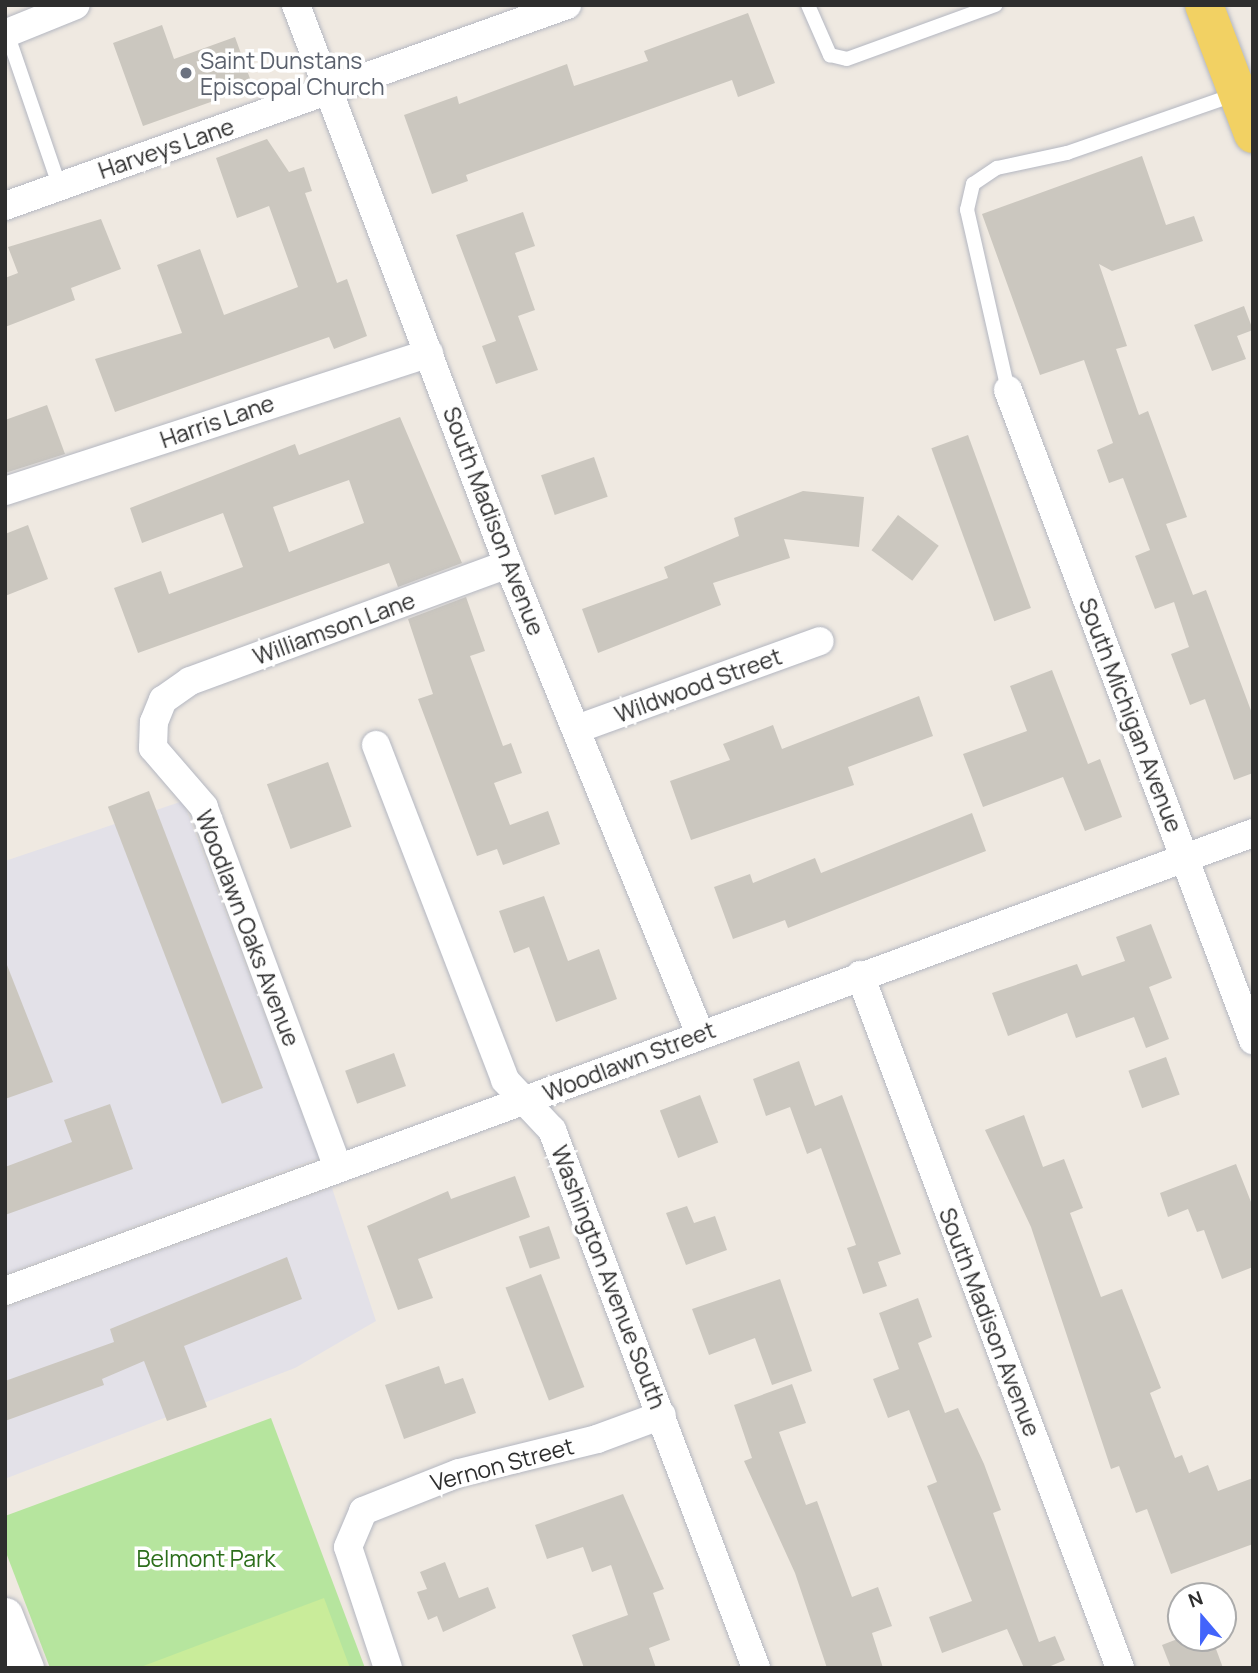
<!DOCTYPE html>
<style>
body{margin:0}
#map{position:relative;width:1258px;height:1673px;overflow:hidden;background:#efe9e1;font-family:Manrope,sans-serif}
div>[style]{position:absolute}
[style*='--x']{left:calc(var(--x)*1px);top:calc(var(--y)*1px);width:calc(var(--w)*1px);rotate:calc(var(--a)*1deg)}
.industrial>*{inset:0;background:#e3e1e8}
.green>*{inset:0;background:#b6e59e}
.pitch>*{inset:0;background:#c9ec9a}
.building>*{inset:0;background:#cbc7bf;transform-origin:0 0}
.roads{filter:drop-shadow(0 0 2px #b4b7c1) drop-shadow(0 0 2px #b4b7c1)}
.service>*{height:14px;margin:-7px;padding:0 7px;transform-origin:7px;border-radius:7px;background:#fff}
.minor>*{height:28px;margin:-14px;padding:0 14px;transform-origin:14px;border-radius:14px;background:#fff}
.tertiary>*{height:35px;margin:-17.5px;padding:0 17.5px;transform-origin:17.5px;border-radius:17.5px;background:#fff}
.primary>*{height:38px;margin:-19px;padding:0 19px;transform-origin:19px;border-radius:19px;background:#f2d163}
.dots>*{width:19px;height:19px;translate:-50% -50%;box-sizing:border-box;border:4px solid #fff;border-radius:50%}
span{translate:-50% -50%;white-space:nowrap;text-align:center;line-height:1.15;-webkit-text-stroke:7px #fff;paint-order:stroke}
.worship-label{font-size:23px;color:#5b616d}
.left{translate:0 -50%;text-align:left}
.street-label{font-size:23px;color:#2e2e2e}
.park-label{font-size:23px;color:#2c6e1b}
.frame{position:absolute;inset:0;border:7px solid #2e2e2e;pointer-events:none}
.north{position:absolute;left:1167px;top:1582px;width:70px;height:70px;box-sizing:border-box;background:#fff;border:2px solid #ababab;border-radius:50%;rotate:340deg;font-size:19px;font-weight:700;line-height:28px;text-align:center;color:#2e2e2e}
.north::after{content:'';display:block;margin:auto;width:24px;height:32px;background:#4264fb;clip-path:polygon(50% 0,100% 100%,50% 72%,0 100%)}
</style>
<div id="map">
<div class="industrial">
<div style="clip-path:polygon(183px 801px,319px 1158px,5px 1274px,5px 861px)"></div>
<div style="clip-path:polygon(332px 1188px,376px 1321px,295px 1368px,7px 1478px,5px 1308px)"></div>
</div>
<div class="green">
<div style="clip-path:polygon(271px 1418px,365px 1668px,50px 1668px,5px 1550px,5px 1516px)"></div>
</div>
<div class="pitch">
<div style="clip-path:polygon(324px 1598px,350px 1668px,138px 1668px)"></div>
</div>
<div class="building">
<div style="clip-path:polygon(748px 13px,775px 83px,738px 97px,732px 80px,466px 175px,468px 181px,432px 194px,404px 115px,457px 96px,459px 104px,567px 64px,574px 86px,648px 61px,644px 51px)"></div>
<div style="clip-path:polygon(162px 25px,174px 59px,235px 37px,253px 87px,143px 126px,113px 43px)"></div>
<div style="clip-path:polygon(267px 139px,289px 172px,304px 167px,312px 191px,305px 193px,337px 283px,347px 279px,367px 336px,334px 349px,329px 337px,115px 412px,95px 359px,182px 333px,157px 265px,200px 249px,224px 315px,298px 287px,269px 206px,237px 218px,216px 158px)"></div>
<div style="clip-path:polygon(1142px 156px,1166px 225px,1194px 216px,1203px 241px,1112px 271px,1099px 264px,1127px 346px,1116px 349px,1139px 415px,1148px 411px,1187px 517px,1166px 524px,1193px 595px,1206px 590px,1253px 716px,1253px 773px,1234px 780px,1205px 699px,1190px 705px,1171px 654px,1189px 647px,1174px 602px,1155px 609px,1135px 556px,1150px 550px,1123px 478px,1109px 483px,1097px 450px,1113px 443px,1084px 360px,1040px 375px,982px 214px)"></div>
<div style="clip-path:polygon(523px 212px,535px 246px,515px 253px,535px 310px,518px 316px,538px 370px,496px 384px,482px 346px,496px 341px,456px 235px)"></div>
<div style="clip-path:polygon(101px 219px,121px 269px,71px 288px,75px 300px,5px 327px,5px 278px,18px 273px,8px 247px)"></div>
<div style="clip-path:polygon(1244px 306px,1253px 330px,1237px 336px,1246px 359px,1212px 371px,1194px 325px)"></div>
<div style="clip-path:polygon(47px 405px,65px 454px,5px 473px,5px 420px)"></div>
<div style="clip-path:polygon(evenodd,400px 417px,462px 563px,398px 587px,389px 563px,138px 653px,114px 588px,161px 571px,169px 594px,243px 567px,223px 513px,142px 543px,130px 508px,295px 444px,299px 455px,400px 417px,349px 480px,364px 523px,289px 552px,273px 507px,349px 480px)"></div>
<div style="left:968px;top:435px;width:184px;height:39px;rotate:70deg"></div>
<div style="left:594px;top:457px;width:42px;height:56px;rotate:71deg"></div>
<div style="clip-path:polygon(803px 491px,864px 497px,859px 547px,784px 539px,790px 558px,713px 583px,721px 605px,598px 653px,582px 609px,668px 578px,664px 567px,739px 536px,734px 518px)"></div>
<div style="left:898px;top:515px;width:51px;height:44px;rotate:37deg"></div>
<div style="clip-path:polygon(28px 525px,48px 579px,5px 596px,5px 534px)"></div>
<div style="clip-path:polygon(466px 597px,485px 651px,470px 656px,503px 746px,511px 743px,522px 773px,494px 783px,510px 825px,548px 811px,560px 844px,503px 865px,497px 849px,477px 856px,418px 699px,433px 694px,408px 619px)"></div>
<div style="clip-path:polygon(1052px 670px,1088px 764px,1100px 759px,1122px 817px,1085px 831px,1063px 777px,983px 807px,963px 754px,1027px 731px,1010px 686px)"></div>
<div style="clip-path:polygon(919px 696px,933px 736px,848px 767px,854px 785px,691px 840px,670px 781px,730px 760px,723px 744px,773px 725px,782px 749px)"></div>
<div style="left:328px;top:762px;width:69px;height:65px;rotate:70deg"></div>
<div style="left:149px;top:791px;width:318px;height:44px;rotate:69deg"></div>
<div style="clip-path:polygon(972px 813px,986px 851px,788px 928px,785px 920px,733px 939px,714px 887px,750px 874px,753px 883px,815px 858px,821px 873px)"></div>
<div style="clip-path:polygon(544px 896px,568px 961px,599px 949px,617px 999px,556px 1022px,529px 947px,514px 953px,499px 911px)"></div>
<div style="clip-path:polygon(1151px 924px,1172px 978px,1149px 987px,1169px 1039px,1146px 1048px,1134px 1017px,1076px 1038px,1067px 1013px,1008px 1036px,992px 993px,1077px 964px,1082px 976px,1125px 961px,1116px 937px)"></div>
<div style="clip-path:polygon(5px 960px,53px 1082px,5px 1099px)"></div>
<div style="left:394px;top:1053px;width:35px;height:52px;rotate:70deg"></div>
<div style="left:1166px;top:1057px;width:40px;height:40px;rotate:70deg"></div>
<div style="clip-path:polygon(799px 1061px,815px 1106px,842px 1095px,901px 1254px,878px 1262px,887px 1286px,863px 1294px,847px 1248px,856px 1245px,821px 1148px,807px 1154px,790px 1107px,766px 1116px,753px 1079px)"></div>
<div style="left:700px;top:1095px;width:51px;height:43px;rotate:69deg"></div>
<div style="clip-path:polygon(110px 1104px,133px 1169px,5px 1215px,5px 1167px,72px 1142px,64px 1120px)"></div>
<div style="clip-path:polygon(1024px 1115px,1043px 1167px,1064px 1159px,1083px 1208px,1070px 1213px,1101px 1297px,1122px 1289px,1161px 1388px,1150px 1393px,1175px 1458px,1182px 1455px,1189px 1473px,1208px 1465px,1218px 1491px,1253px 1478px,1253px 1544px,1171px 1574px,1147px 1509px,1136px 1513px,1119px 1466px,1111px 1469px,1031px 1227px,985px 1130px)"></div>
<div style="clip-path:polygon(1236px 1164px,1253px 1207px,1253px 1267px,1222px 1279px,1204px 1230px,1197px 1232px,1188px 1209px,1168px 1217px,1160px 1193px)"></div>
<div style="clip-path:polygon(515px 1176px,530px 1217px,418px 1259px,433px 1298px,398px 1310px,367px 1226px,448px 1191px,451px 1199px)"></div>
<div style="clip-path:polygon(687px 1206px,694px 1223px,715px 1216px,727px 1250px,686px 1265px,666px 1213px)"></div>
<div style="left:549px;top:1226px;width:34px;height:32px;rotate:71deg"></div>
<div style="clip-path:polygon(287px 1257px,302px 1299px,184px 1346px,207px 1407px,167px 1421px,144px 1361px,102px 1379px,104px 1385px,5px 1421px,5px 1381px,114px 1342px,110px 1329px)"></div>
<div style="left:541px;top:1274px;width:121px;height:38px;rotate:69deg"></div>
<div style="clip-path:polygon(780px 1279px,812px 1371px,772px 1385px,755px 1338px,709px 1355px,692px 1309px)"></div>
<div style="clip-path:polygon(918px 1298px,932px 1337px,918px 1343px,945px 1413px,958px 1408px,984px 1464px,1001px 1510px,993px 1513px,1039px 1642px,1055px 1636px,1065px 1660px,1046px 1668px,1024px 1668px,1007px 1629px,942px 1653px,929px 1617px,972px 1601px,927px 1486px,937px 1482px,909px 1410px,888px 1418px,873px 1379px,899px 1369px,879px 1313px)"></div>
<div style="clip-path:polygon(439px 1366px,445px 1384px,463px 1378px,476px 1413px,404px 1439px,385px 1385px)"></div>
<div style="clip-path:polygon(792px 1384px,806px 1423px,779px 1432px,806px 1505px,817px 1501px,852px 1597px,878px 1587px,892px 1626px,872px 1633px,883px 1668px,827px 1668px,795px 1573px,744px 1461px,752px 1458px,734px 1405px)"></div>
<div style="clip-path:polygon(623px 1494px,664px 1589px,653px 1593px,670px 1640px,649px 1648px,656px 1668px,584px 1668px,572px 1635px,628px 1615px,611px 1565px,592px 1572px,583px 1547px,547px 1559px,535px 1525px)"></div>
<div style="clip-path:polygon(445px 1562px,459px 1598px,488px 1587px,496px 1608px,443px 1632px,437px 1616px,428px 1620px,417px 1592px,427px 1589px,420px 1572px)"></div>
<div style="clip-path:polygon(1180px 1638px,1212px 1638px,1223px 1668px,1171px 1668px,1162px 1645px)"></div>
</div>
<div class="roads">
<div class="service">
<div style="--x:808;--y:5;--w:55;--a:66.3"></div>
<div style="--x:830;--y:55;--w:17;--a:13"></div>
<div style="--x:847;--y:59;--w:158;--a:-20"></div>
<div style="--x:7;--y:33;--w:161;--a:71.1"></div>
<div style="--x:1008;--y:390;--w:185;--a:-102.8"></div>
<div style="--x:967;--y:210;--w:27;--a:-77"></div>
<div style="--x:973;--y:184;--w:29;--a:-34"></div>
<div style="--x:997;--y:168;--w:72;--a:-12.1"></div>
<div style="--x:1067;--y:153;--w:179;--a:-19.2"></div>
</div>
<div class="minor">
<div style="--x:296;--y:5;--w:598;--a:69.23"></div>
<div style="--x:508;--y:564;--w:508;--a:67.78"></div>
<div style="--x:7;--y:33;--w:74;--a:-22.1"></div>
<div style="--x:5;--y:206;--w:597;--a:-19.68"></div>
<div style="--x:1008;--y:390;--w:695;--a:69.35"></div>
<div style="--x:5;--y:491;--w:446;--a:-18"></div>
<div style="--x:577;--y:729;--w:258;--a:-19.9"></div>
<div style="--x:376;--y:745;--w:359;--a:68.9"></div>
<div style="--x:505;--y:1080;--w:69;--a:46.8"></div>
<div style="--x:552;--y:1130;--w:575;--a:69.23"></div>
<div style="--x:860;--y:975;--w:740;--a:69.43"></div>
<div style="--x:338;--y:1168;--w:385;--a:-110.4"></div>
<div style="--x:204;--y:807;--w:78;--a:-130.8"></div>
<div style="--x:153;--y:748;--w:26;--a:-88"></div>
<div style="--x:154;--y:722;--w:24;--a:-68"></div>
<div style="--x:163;--y:700;--w:33;--a:-35"></div>
<div style="--x:190;--y:681;--w:339;--a:-20.2"></div>
<div style="--x:5;--y:1291;--w:1329;--a:-20.15"></div>
<div style="--x:388;--y:1668;--w:127;--a:-108.3"></div>
<div style="--x:348;--y:1547;--w:39;--a:-67"></div>
<div style="--x:363;--y:1511;--w:103;--a:-21.6"></div>
<div style="--x:459;--y:1473;--w:142;--a:-13.8"></div>
<div style="--x:597;--y:1439;--w:69;--a:-20.3"></div>
</div>
<div class="tertiary">
<div style="--x:5;--y:1615;--w:57;--a:68.4"></div>
</div>
<div class="primary">
<div style="--x:1204;--y:5;--w:138;--a:69.2"></div>
</div>
</div>
<div class="dots">
<div style="left:186px;top:73px;background:#6b7280"></div>
</div>
<div class="worship-label">
<span class="left" style="left:200px;top:73px">Saint Dunstans<br>Episcopal Church</span>
</div>
<div class="street-label">
<span style="left:166px;top:148px;rotate:-19deg">Harveys Lane</span>
<span style="left:217px;top:421px;rotate:-19deg">Harris Lane</span>
<span style="left:494px;top:521px;rotate:69deg">South Madison Avenue</span>
<span style="left:334px;top:628px;rotate:-20deg">Williamson Lane</span>
<span style="left:698px;top:685px;rotate:-20deg">Wildwood Street</span>
<span style="left:1131px;top:715px;rotate:69deg">South Michigan Avenue</span>
<span style="left:248px;top:928px;rotate:69deg">Woodlawn Oaks Avenue</span>
<span style="left:629px;top:1061px;rotate:-21deg">Woodlawn Street</span>
<span style="left:609px;top:1277px;rotate:69deg">Washington Avenue South</span>
<span style="left:990px;top:1322px;rotate:69deg">South Madison Avenue</span>
<span style="left:502px;top:1464px;rotate:-15deg">Vernon Street</span>
</div>
<div class="park-label">
<span style="left:206px;top:1558px">Belmont Park</span>
</div>
<div class="frame"></div>
<div class="north">N</div>
</div>
